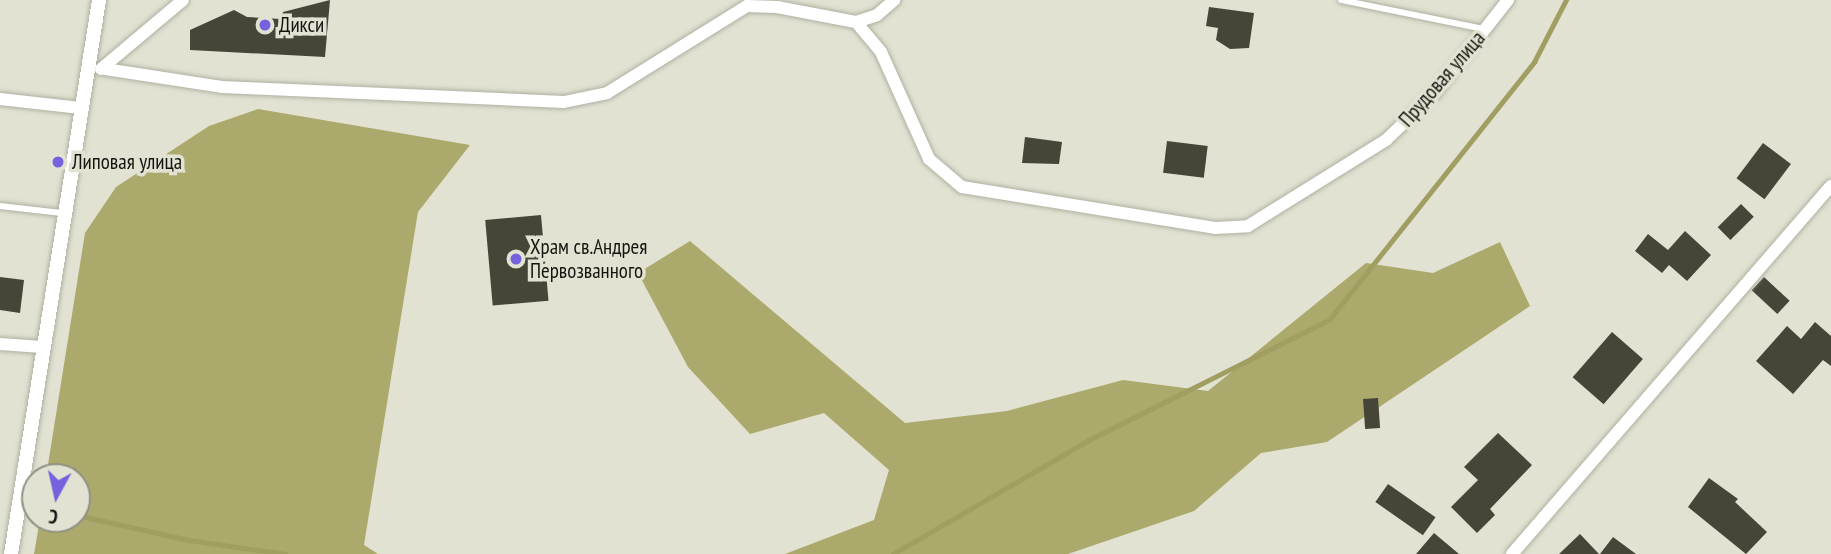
<!DOCTYPE html>
<meta charset="utf-8">
<style>
body{margin:0}
#map{position:relative;width:1831px;height:554px;overflow:hidden;background:#e2e2d3;font-family:"PT Sans Narrow",sans-serif}
div>[style]{position:absolute}
[style*='--x']{left:calc(var(--x)*1px);top:calc(var(--y)*1px);width:calc(var(--w)*1px);rotate:calc(var(--a)*1deg)}
.forest>*{inset:0;background:#aba96b}
.stream>*{height:4.5px;margin:-2.25px;padding:0 2.25px;transform-origin:2.25px;border-radius:2.25px;background:#a09e60}
.building>*{inset:0;background:#454538;transform-origin:0 0}
.roads{filter:drop-shadow(0 0 2px #b0b0a2) drop-shadow(0 0 2px #b0b0a2)}
.service>*{height:6px;margin:-3px;padding:0 3px;transform-origin:3px;border-radius:3px;background:#fff}
.minor>*{height:12px;margin:-6px;padding:0 6px;transform-origin:6px;border-radius:6px;background:#fff}
.tertiary>*{height:14px;margin:-7px;padding:0 7px;transform-origin:7px;border-radius:7px;background:#fff}
.dots>*{width:19px;height:19px;translate:-50% -50%;box-sizing:border-box;border:4px solid #e2e2d3;border-radius:50%}
span{translate:-50% -50%;white-space:nowrap;text-align:center;line-height:1.15;-webkit-text-stroke:7px #e2e2d3;paint-order:stroke}
.poi-label{font-size:21px;color:#151510}
.left{translate:0 -50%;text-align:left}
.street-label{font-size:21px;color:#151510}
.north{position:absolute;left:21px;top:463px;width:70px;height:70px;box-sizing:border-box;background:#e2e2d3;border:2px solid #909085;border-radius:50%;rotate:188deg;font-size:19px;font-weight:700;line-height:28px;text-align:center;color:#151510}
.north::after{content:'';display:block;margin:auto;width:24px;height:32px;background:#7662dd;clip-path:polygon(50% 0,100% 100%,50% 72%,0 100%)}
</style>
<div id="map">
<div class="forest">
<div style="clip-path:polygon(258px 109px,470px 145px,418px 212px,364px 545px,378px 554px,34px 554px,40px 519px,77px 519px,77px 477px,46px 477px,85px 233px,116px 187px,209px 126px)"></div>
<div style="clip-path:polygon(690px 241px,905px 423px,1007px 411px,1123px 380px,1208px 391px,1366px 263px,1433px 273px,1500px 242px,1530px 306px,1327px 442px,1261px 453px,1194px 511px,1068px 554px,785px 554px,874px 520px,889px 470px,824px 413px,750px 434px,688px 367px,638px 273px)"></div>
</div>
<div class="stream">
<div style="--x:86;--y:517;--w:106;--a:12.6"></div>
<div style="--x:189;--y:540;--w:97;--a:8.3"></div>
<div style="--x:893;--y:554;--w:227;--a:-30.2"></div>
<div style="--x:1089;--y:440;--w:268;--a:-26.6"></div>
<div style="--x:1329;--y:320;--w:330;--a:-51.5"></div>
<div style="--x:1534;--y:62;--w:70;--a:-62.7"></div>
</div>
<div class="building">
<div style="clip-path:polygon(330px 0,325px 57px,190px 50px,190px 30px,234px 10px,247px 17px,281px 19px,283px 12px)"></div>
<div style="clip-path:polygon(1209px 7px,1254px 13px,1249px 48px,1230px 49px,1216px 40px,1218px 28px,1206px 26px)"></div>
<div style="clip-path:polygon(1025px 137px,1062px 142px,1059px 164px,1022px 163px)"></div>
<div style="left:1167px;top:141px;width:41px;height:32px;rotate:7deg"></div>
<div style="left:1763px;top:143px;width:35px;height:44px;rotate:37deg"></div>
<div style="left:1741px;top:204px;width:18px;height:33px;rotate:45deg"></div>
<div style="left:541px;top:215px;width:86px;height:56px;rotate:85deg"></div>
<div style="clip-path:polygon(1685px 231px,1711px 255px,1687px 281px,1669px 265px,1662px 273px,1635px 251px,1648px 234px,1668px 250px)"></div>
<div style="clip-path:polygon(0 277px,24px 280px,20px 313px,0 310px)"></div>
<div style="left:1764px;top:277px;width:35px;height:18px;rotate:43deg"></div>
<div style="clip-path:polygon(1815px 322px,1831px 336px,1831px 366px,1823px 360px,1793px 394px,1756px 361px,1787px 326px,1801px 339px)"></div>
<div style="left:1612px;top:332px;width:41px;height:60px;rotate:41deg"></div>
<div style="left:1378px;top:398px;width:30px;height:15px;rotate:86deg"></div>
<div style="clip-path:polygon(1498px 433px,1532px 465px,1490px 509px,1495px 515px,1477px 533px,1451px 507px,1478px 480px,1464px 467px)"></div>
<div style="clip-path:polygon(1709px 478px,1738px 499px,1735px 502px,1767px 532px,1746px 554px,1688px 507px)"></div>
<div style="left:1388px;top:484px;width:58px;height:22px;rotate:35deg"></div>
<div style="clip-path:polygon(1434px 533px,1459px 554px,1416px 554px)"></div>
<div style="clip-path:polygon(1580px 534px,1599px 554px,1559px 554px)"></div>
<div style="clip-path:polygon(1613px 537px,1636px 554px,1600px 554px)"></div>
</div>
<div class="roads">
<div class="service">
<div style="--x:1341;--y:0;--w:145;--a:11.5"></div>
<div style="--x:0;--y:206;--w:62;--a:6.4"></div>
</div>
<div class="minor">
<div style="--x:856;--y:22;--w:39;--a:50"></div>
<div style="--x:881;--y:52;--w:117;--a:65.8"></div>
<div style="--x:929;--y:159;--w:43;--a:40.3"></div>
<div style="--x:962;--y:187;--w:256;--a:9.2"></div>
<div style="--x:1215;--y:228;--w:33;--a:-3"></div>
<div style="--x:1248;--y:226;--w:163;--a:-31.9"></div>
<div style="--x:1386;--y:140;--w:66;--a:-43.8"></div>
<div style="--x:1434;--y:94;--w:120;--a:-51.8"></div>
<div style="--x:101;--y:69;--w:107;--a:-40.1"></div>
<div style="--x:105;--y:69;--w:118;--a:8.7"></div>
<div style="--x:222;--y:87;--w:342;--a:2.5"></div>
<div style="--x:564;--y:102;--w:44;--a:-11.8"></div>
<div style="--x:607;--y:93;--w:165;--a:-31.9"></div>
<div style="--x:747;--y:6;--w:30;--a:2"></div>
<div style="--x:777;--y:7;--w:80;--a:10.8"></div>
<div style="--x:856;--y:22;--w:22;--a:-18"></div>
<div style="--x:877;--y:15;--w:23;--a:-41"></div>
<div style="--x:0;--y:99;--w:81;--a:6.4"></div>
<div style="--x:0;--y:344;--w:42;--a:4.1"></div>
<div style="--x:1512;--y:554;--w:487;--a:-49.1"></div>
</div>
<div class="tertiary">
<div style="--x:11;--y:554;--w:561;--a:-80.97"></div>
</div>
</div>
<div class="dots">
<div style="left:265px;top:25px;background:#7662dd"></div>
<div style="left:58px;top:162px;background:#7662dd"></div>
<div style="left:516px;top:259px;background:#7662dd"></div>
</div>
<div class="poi-label">
<span class="left" style="left:279px;top:25px">Дикси</span>
<span class="left" style="left:72px;top:162px">Липовая улица</span>
<span class="left" style="left:530px;top:259px">Храм св.Андрея<br>Первозванного</span>
</div>
<div class="street-label">
<span style="left:1442px;top:79px;rotate:-49deg">Прудовая улица</span>
</div>
<div class="north">С</div>
</div>
